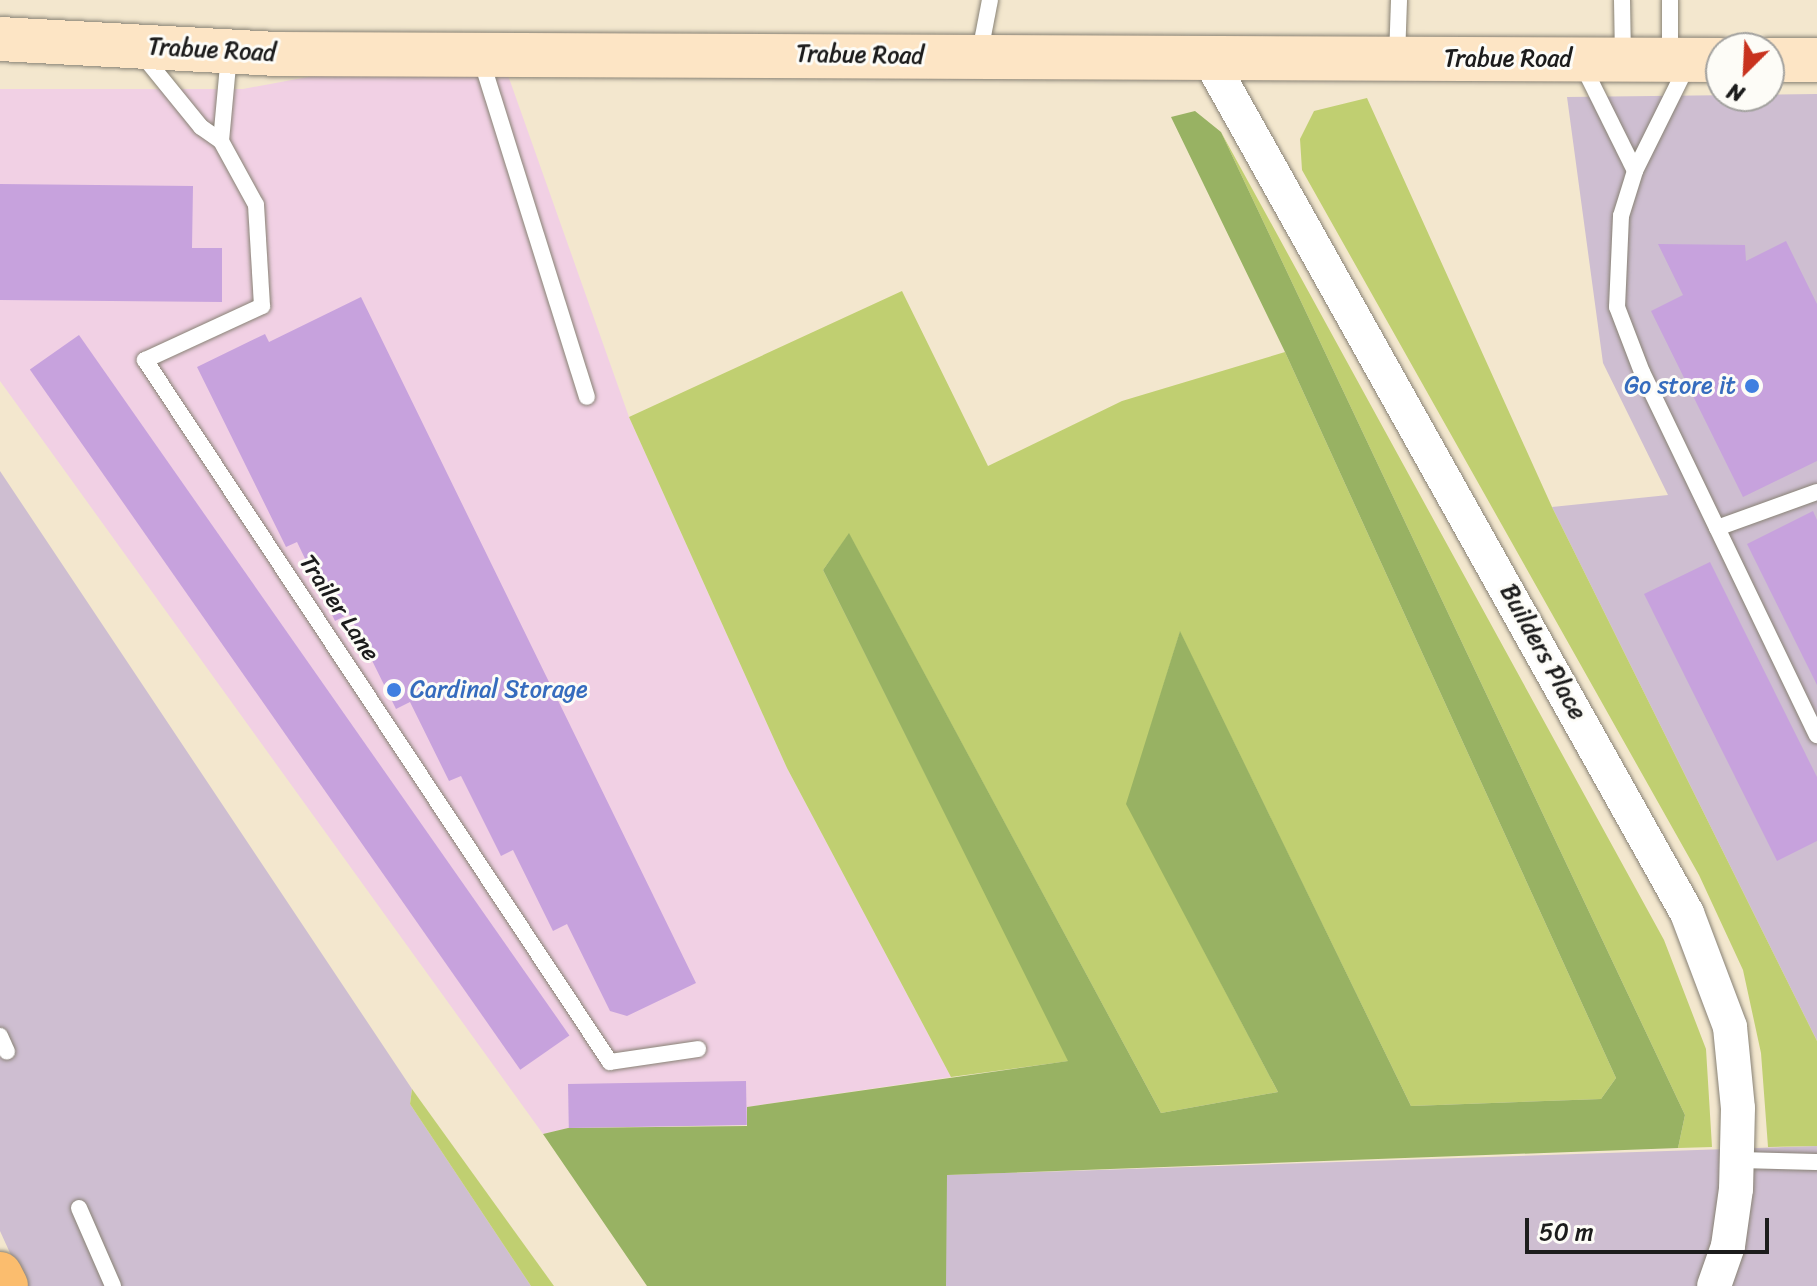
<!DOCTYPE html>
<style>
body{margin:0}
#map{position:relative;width:1817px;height:1286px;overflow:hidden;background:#f3e7ce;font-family:Sriracha,sans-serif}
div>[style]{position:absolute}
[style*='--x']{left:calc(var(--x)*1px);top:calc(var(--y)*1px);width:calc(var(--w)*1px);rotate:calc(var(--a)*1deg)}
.built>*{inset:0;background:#f1d0e4}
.industrial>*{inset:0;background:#cebed1}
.green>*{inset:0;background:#c0cf71}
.forest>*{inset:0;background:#98b263}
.building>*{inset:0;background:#c7a2dd;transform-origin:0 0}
.roads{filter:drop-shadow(0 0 2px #888275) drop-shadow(0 0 2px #888275)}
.service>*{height:16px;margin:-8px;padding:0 8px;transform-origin:8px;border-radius:8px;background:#fff}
.minor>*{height:34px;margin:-17px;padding:0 17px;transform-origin:17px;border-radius:17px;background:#fff}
.secondary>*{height:44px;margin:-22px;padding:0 22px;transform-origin:22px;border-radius:22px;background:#fde5c5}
.primary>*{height:44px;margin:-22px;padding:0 22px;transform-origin:22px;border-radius:22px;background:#fbbd6e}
.dots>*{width:22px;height:22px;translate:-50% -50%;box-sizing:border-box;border:4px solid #fdfcf7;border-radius:50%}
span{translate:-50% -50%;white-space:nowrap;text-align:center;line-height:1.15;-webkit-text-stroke:6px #fdfcf7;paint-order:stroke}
.street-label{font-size:24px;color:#1c1c1c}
.shop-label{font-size:24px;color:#366cbe}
.right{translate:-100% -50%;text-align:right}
.left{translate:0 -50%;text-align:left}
.north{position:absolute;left:1705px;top:32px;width:80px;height:80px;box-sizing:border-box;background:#fdfcf7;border:2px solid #a3a29f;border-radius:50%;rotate:204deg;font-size:22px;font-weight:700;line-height:32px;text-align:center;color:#1c1c1c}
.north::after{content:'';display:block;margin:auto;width:28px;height:36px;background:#c8321e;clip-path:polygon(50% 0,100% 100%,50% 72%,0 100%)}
.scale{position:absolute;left:1525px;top:1218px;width:244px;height:36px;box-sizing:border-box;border:4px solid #1c1c1c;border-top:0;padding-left:10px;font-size:24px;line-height:28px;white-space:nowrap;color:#1c1c1c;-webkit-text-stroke:6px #fdfcf7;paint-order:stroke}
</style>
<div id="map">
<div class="built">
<div style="clip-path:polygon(399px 60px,503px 61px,629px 417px,787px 768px,951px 1077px,747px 1107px,747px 1125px,569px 1128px,543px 1134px,0 381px,0 89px,243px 89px)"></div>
</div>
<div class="industrial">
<div style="clip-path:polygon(1817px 94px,1817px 1041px,1552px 507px,1668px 495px,1603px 363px,1567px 97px)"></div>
<div style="clip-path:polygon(0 471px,412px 1089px,410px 1104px,531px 1286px,25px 1286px,0 1231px)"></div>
<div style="clip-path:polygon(1817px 1146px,1817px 1286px,946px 1286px,946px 1175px)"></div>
</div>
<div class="green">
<div style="clip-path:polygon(1367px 98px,1552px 507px,1817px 1041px,1817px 1146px,1768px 1147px,1761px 1053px,1743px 970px,1699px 875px,1302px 170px,1300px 139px,1314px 111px)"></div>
<div style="clip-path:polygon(1221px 132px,1664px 940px,1706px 1049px,1712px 1147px,1678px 1148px,1685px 1115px)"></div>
<div style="clip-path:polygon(902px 291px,988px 466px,1122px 401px,1285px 352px,1616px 1078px,1601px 1099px,1411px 1106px,1180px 632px,1127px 804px,1278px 1092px,1161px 1113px,849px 534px,823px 570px,1069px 1061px,951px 1077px,787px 768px,629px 417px)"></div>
<div style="clip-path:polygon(412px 1089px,554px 1286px,531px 1286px,410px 1104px)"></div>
</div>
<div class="forest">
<div style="clip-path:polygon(1195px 111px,1221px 132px,1685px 1115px,1678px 1148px,947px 1175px,946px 1286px,647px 1286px,543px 1134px,568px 1128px,747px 1126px,747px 1107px,1068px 1061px,823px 570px,849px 533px,1161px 1113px,1278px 1092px,1126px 804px,1180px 631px,1411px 1106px,1601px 1099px,1616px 1078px,1285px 352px,1171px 117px)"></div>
</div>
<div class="building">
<div style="clip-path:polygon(0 184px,193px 186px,192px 248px,222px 248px,222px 302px,0 300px)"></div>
<div style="clip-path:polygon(1786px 241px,1817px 304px,1817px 461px,1743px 497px,1651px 311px,1683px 295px,1658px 244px,1745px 245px,1746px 261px)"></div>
<div style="clip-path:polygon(361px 297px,696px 983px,627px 1016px,610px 1011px,567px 924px,553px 931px,513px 850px,501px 856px,461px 776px,449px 781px,410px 702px,396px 709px,349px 614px,335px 621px,297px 542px,286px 547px,197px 367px,265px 334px,269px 342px)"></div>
<div style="left:79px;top:335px;width:855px;height:60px;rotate:55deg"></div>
<div style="clip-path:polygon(1813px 511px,1817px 520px,1817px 685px,1747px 544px)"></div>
<div style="clip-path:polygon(1710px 562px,1817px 777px,1817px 841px,1777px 861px,1644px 594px)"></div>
<div style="left:746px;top:1081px;width:44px;height:178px;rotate:89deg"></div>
</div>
<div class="roads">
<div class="service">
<div style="--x:1622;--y:0;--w:58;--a:89"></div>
<div style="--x:140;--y:52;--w:97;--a:50.9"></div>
<div style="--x:201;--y:127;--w:24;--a:35"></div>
<div style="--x:221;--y:141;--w:73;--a:61.3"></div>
<div style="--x:256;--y:205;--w:101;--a:86.6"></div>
<div style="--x:262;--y:306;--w:129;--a:155.2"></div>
<div style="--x:145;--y:360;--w:842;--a:56.48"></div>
<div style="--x:610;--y:1062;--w:89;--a:-8.4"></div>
<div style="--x:979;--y:57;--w:58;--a:-79.1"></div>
<div style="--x:1397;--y:58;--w:58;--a:-88"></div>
<div style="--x:1670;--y:58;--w:58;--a:-90"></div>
<div style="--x:481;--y:59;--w:354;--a:72.6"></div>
<div style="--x:1582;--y:64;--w:119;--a:63.6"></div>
<div style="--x:1688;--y:64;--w:119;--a:116.4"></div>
<div style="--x:1635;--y:171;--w:47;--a:107.3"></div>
<div style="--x:1621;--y:216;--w:91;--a:92.5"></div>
<div style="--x:1617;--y:307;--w:70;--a:69"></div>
<div style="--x:1642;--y:372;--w:403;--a:64.3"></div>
<div style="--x:221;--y:141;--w:86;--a:-84.7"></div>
<div style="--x:1717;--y:528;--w:106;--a:-19.8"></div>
<div style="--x:0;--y:1036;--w:17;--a:66"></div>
<div style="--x:1739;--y:1160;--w:78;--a:1.5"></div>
<div style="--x:79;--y:1208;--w:85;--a:66.4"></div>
</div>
<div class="minor">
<div style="--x:1208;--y:57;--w:981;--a:60.77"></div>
<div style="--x:1687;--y:913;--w:122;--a:69.3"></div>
<div style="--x:1730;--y:1027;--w:81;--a:84.4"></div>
<div style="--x:1738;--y:1108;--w:81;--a:91.4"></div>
<div style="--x:1736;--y:1189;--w:58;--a:98"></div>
<div style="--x:1728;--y:1246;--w:42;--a:109.3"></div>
</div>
<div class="secondary">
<div style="--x:0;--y:39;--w:276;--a:3.1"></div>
<div style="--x:276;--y:54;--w:1445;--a:0.24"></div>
<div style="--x:1769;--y:60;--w:48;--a:0"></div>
</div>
<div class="primary">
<div style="--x:0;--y:1274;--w:13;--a:63"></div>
</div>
</div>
<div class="dots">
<div style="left:1752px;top:386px;background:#3f7fe0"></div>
<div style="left:394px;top:690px;background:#3f7fe0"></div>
</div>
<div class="street-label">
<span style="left:212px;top:50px;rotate:3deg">Trabue Road</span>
<span style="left:860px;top:55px;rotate:1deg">Trabue Road</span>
<span style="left:1508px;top:59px">Trabue Road</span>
<span style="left:339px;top:608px;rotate:56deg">Trailer Lane</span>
<span style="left:1543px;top:652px;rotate:61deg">Builders Place</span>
</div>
<div class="shop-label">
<span class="right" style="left:1736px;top:386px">Go store it</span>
<span class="left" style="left:410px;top:690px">Cardinal Storage</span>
</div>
<div class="north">N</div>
<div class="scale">50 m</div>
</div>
